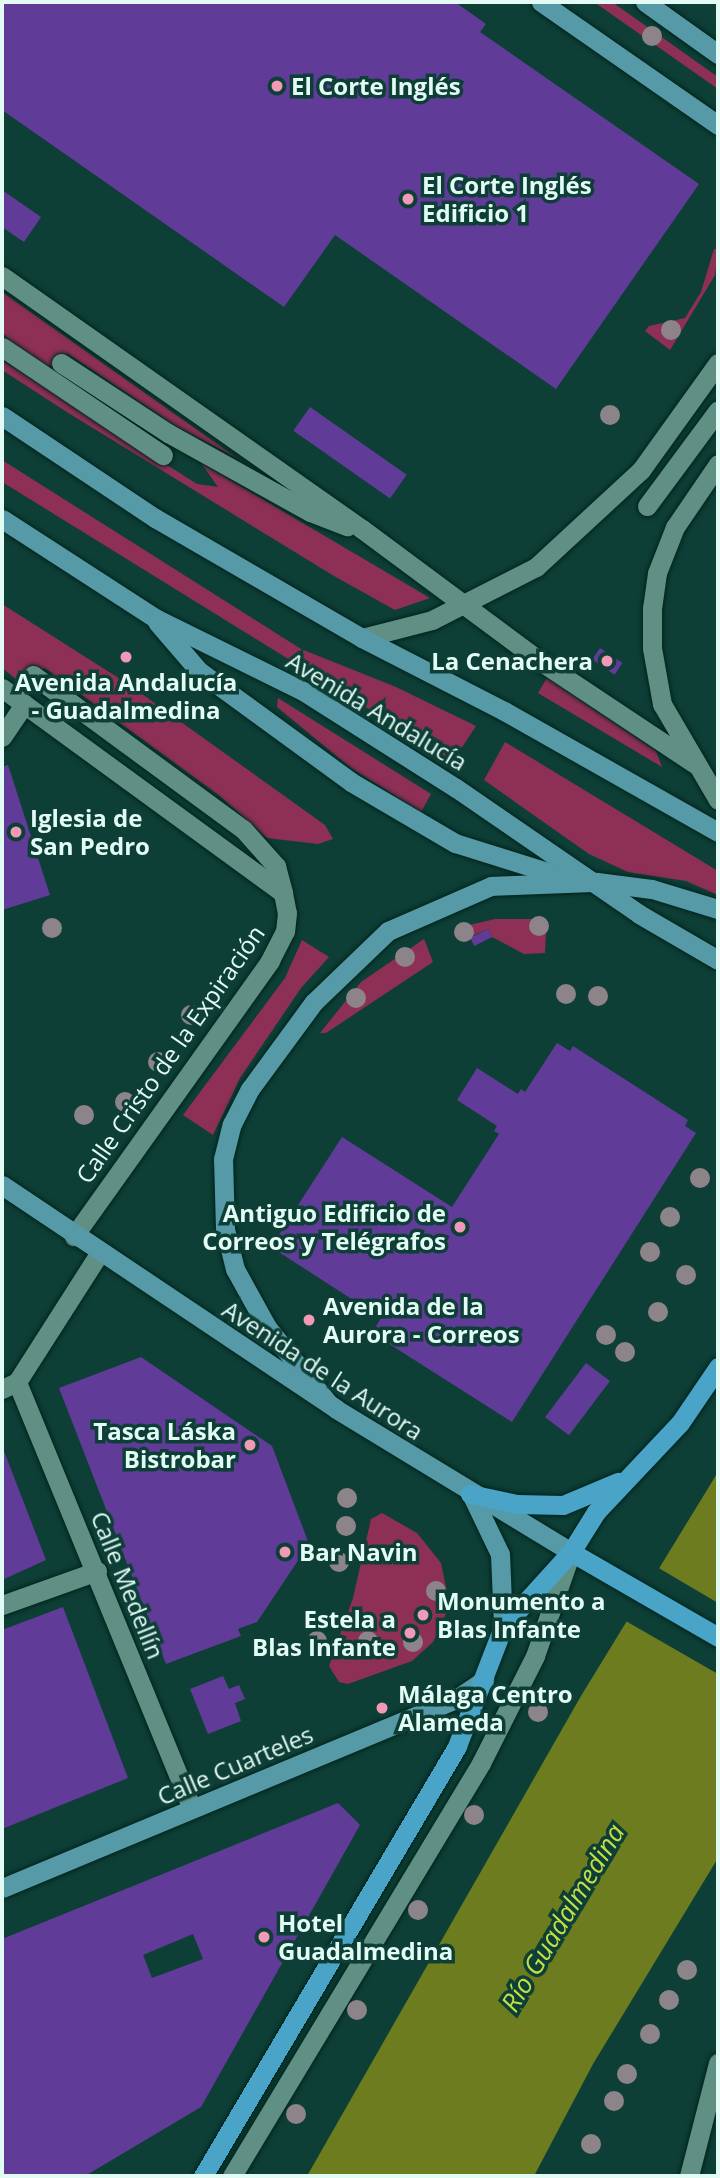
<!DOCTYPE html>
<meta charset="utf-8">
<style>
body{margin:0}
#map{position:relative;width:720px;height:2178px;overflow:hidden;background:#0d3f36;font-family:"Open Sans",sans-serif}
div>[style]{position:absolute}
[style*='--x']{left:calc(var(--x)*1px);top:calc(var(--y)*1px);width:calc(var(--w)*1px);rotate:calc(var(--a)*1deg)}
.green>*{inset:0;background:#8e3056}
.water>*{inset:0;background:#6d7c1f}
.pier>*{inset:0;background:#0d3f36}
.building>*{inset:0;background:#603c98;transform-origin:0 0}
.roads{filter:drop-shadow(0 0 2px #00241d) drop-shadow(0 0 2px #00241d)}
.service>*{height:19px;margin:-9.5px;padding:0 9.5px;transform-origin:9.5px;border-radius:9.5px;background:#608f84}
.pedestrian>*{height:19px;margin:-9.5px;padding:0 9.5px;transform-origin:9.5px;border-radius:9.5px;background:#608f84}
.minor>*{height:19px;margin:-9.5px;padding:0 9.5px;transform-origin:9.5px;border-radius:9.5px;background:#608f84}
.secondary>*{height:19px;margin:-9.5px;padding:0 9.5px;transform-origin:9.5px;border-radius:9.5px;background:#559aa6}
.primary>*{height:19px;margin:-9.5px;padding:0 9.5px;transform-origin:9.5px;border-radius:9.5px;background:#49a4c8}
.trees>*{width:20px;height:20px;margin:-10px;border-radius:50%;background:#8d848a}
.dots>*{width:19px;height:19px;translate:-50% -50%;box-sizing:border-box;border:4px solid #0d3f36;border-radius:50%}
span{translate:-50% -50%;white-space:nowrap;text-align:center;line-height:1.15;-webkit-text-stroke:7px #0d3f36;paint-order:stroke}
.poi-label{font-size:24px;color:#e3fbf5;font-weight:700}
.left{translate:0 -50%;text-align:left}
.right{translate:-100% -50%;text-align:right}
.street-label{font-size:24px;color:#e3fbf5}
.water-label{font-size:26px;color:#c5de45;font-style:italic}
.frame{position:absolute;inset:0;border:4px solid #e3fbf5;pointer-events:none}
</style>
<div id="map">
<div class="green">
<div style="clip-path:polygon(594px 2px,612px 2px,718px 77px,718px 89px)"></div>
<div style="clip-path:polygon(714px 249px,718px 249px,715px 275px,670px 350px,645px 331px,649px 326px,685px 318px,701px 292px)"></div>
<div style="clip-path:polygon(2px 292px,237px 458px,176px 426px,67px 353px,54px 373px,17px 349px,2px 332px)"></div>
<div style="clip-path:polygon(2px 360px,197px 484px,218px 487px,201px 463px,430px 598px,395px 610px,334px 576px,70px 414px,2px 370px)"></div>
<div style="clip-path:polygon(2px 460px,301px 649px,396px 687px,476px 726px,453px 761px,12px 488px,2px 482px)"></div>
<div style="clip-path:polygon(2px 604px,128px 684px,325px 825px,333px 839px,318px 844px,267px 838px,220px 796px,45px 668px,21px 683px,2px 668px)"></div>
<div style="clip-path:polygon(547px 678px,656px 751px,662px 767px,538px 693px)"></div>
<div style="clip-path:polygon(278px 698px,431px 794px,421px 812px,351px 768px,277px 707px)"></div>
<div style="clip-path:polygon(505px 742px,718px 871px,718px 895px,686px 881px,628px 872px,589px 854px,484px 780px)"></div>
<div style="clip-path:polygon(495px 919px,532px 919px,546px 932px,545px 953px,524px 954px,492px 937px,488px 929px,461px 941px,457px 928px)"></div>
<div style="clip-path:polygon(424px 939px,433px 962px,326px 1033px,320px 1033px,361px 982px)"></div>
<div style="clip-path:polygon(302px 940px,329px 957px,301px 988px,240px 1078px,213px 1135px,183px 1115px,285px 978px)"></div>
<div style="clip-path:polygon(382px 1513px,417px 1533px,441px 1563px,449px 1602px,444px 1619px,433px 1642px,412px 1661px,348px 1684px,339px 1682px,329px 1666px,353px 1598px,371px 1519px)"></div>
</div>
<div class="water">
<div style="clip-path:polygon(718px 1472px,718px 1858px,593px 2064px,534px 2176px,307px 2176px,581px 1696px)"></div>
</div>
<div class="pier">
<div style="clip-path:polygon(657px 1567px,718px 1603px,718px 1674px,624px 1620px)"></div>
</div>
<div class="building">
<div style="clip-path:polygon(2px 2px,455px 2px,486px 24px,480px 32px,699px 184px,556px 389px,335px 235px,284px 307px,2px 110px)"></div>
<div style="clip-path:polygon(2px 190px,41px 217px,24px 242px,2px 227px)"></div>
<div style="left:310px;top:407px;width:118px;height:29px;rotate:35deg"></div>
<div style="left:600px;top:648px;width:27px;height:14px;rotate:34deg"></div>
<div style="clip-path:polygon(8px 765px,50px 895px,2px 910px,2px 767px)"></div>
<div style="left:488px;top:929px;width:9px;height:20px;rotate:63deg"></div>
<div style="clip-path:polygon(557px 1043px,570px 1051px,573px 1046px,682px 1116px,688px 1120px,685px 1126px,696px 1133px,512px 1422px,372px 1333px,381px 1318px,271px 1247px,342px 1137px,452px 1207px,499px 1134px,494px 1131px,497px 1126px,457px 1100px,477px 1068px,518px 1094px,521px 1089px,525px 1092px)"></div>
<div style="clip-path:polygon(141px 1357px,272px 1446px,309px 1544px,257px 1622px,238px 1629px,241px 1636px,166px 1664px,59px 1388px)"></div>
<div style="left:586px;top:1363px;width:30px;height:68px;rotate:37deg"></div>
<div style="clip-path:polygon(2px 1446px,46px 1560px,2px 1580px)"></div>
<div style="clip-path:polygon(63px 1607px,128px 1778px,2px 1829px,2px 1630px)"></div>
<div style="clip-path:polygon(223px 1676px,229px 1689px,239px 1685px,245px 1699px,235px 1703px,241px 1721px,208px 1734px,190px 1689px)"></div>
<div style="clip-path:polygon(evenodd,338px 1803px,360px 1825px,201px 2107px,85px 2176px,2px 2176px,2px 1939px,338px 1803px,193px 1934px,203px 1959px,152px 1978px,143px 1955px,193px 1934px)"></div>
</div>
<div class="roads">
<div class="service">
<div style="--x:2;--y:276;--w:440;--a:35.1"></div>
<div style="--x:362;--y:529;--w:218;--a:36.6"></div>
<div style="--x:537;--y:659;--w:190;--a:33.6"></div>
<div style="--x:2;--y:347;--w:194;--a:33.9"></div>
<div style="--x:61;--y:363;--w:128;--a:33.2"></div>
<div style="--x:168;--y:433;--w:162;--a:29.1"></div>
<div style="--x:310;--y:512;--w:40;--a:21"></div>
<div style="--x:647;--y:506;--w:119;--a:-53.5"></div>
<div style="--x:33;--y:675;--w:260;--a:36.3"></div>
<div style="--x:243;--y:829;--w:50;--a:48.3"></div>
<div style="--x:276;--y:866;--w:28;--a:75"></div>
<div style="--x:232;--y:2176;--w:482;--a:-58.9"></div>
<div style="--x:481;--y:1763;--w:120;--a:-63.2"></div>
<div style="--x:535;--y:1656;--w:110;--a:-70.9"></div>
</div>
<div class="pedestrian">
<div style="--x:2;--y:737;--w:40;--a:-56"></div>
</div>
<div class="minor">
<div style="--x:718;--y:464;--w:76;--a:124.3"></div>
<div style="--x:675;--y:527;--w:49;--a:111.4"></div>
<div style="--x:657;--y:573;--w:35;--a:98"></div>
<div style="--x:652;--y:608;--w:40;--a:90"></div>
<div style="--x:652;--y:648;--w:57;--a:79.9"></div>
<div style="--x:662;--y:704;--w:111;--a:59.7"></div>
<div style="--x:362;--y:638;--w:72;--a:-14.4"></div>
<div style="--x:432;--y:620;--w:117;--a:-27"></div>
<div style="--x:536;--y:567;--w:143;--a:-42.7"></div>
<div style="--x:641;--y:470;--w:132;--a:-54.3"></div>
<div style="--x:2;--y:688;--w:348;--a:36.1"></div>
<div style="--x:283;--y:893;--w:20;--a:79"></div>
<div style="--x:287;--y:913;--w:18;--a:96"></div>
<div style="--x:285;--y:931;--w:34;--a:117"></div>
<div style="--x:270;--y:961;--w:338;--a:125.5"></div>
<div style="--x:17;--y:1382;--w:461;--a:67.7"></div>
<div style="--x:2;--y:1389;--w:17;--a:-25"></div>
<div style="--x:17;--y:1382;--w:152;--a:-57.4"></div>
<div style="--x:2;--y:1605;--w:101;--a:-19.7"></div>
<div style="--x:689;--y:2176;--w:117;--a:-75.6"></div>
</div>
<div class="secondary">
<div style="--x:541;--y:2;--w:216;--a:34.8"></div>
<div style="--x:645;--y:2;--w:90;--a:35.5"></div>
<div style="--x:2;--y:416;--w:184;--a:33.7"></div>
<div style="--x:155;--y:518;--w:239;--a:30.1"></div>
<div style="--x:362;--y:638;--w:160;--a:27.2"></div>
<div style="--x:504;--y:711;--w:246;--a:29.5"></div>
<div style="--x:2;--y:519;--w:182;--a:32.9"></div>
<div style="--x:155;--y:618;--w:165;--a:26.3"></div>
<div style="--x:303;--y:691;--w:181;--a:32.4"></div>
<div style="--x:456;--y:788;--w:222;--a:34.5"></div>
<div style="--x:639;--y:914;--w:91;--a:30.2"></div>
<div style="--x:157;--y:622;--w:65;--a:49.4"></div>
<div style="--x:199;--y:671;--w:188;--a:36.1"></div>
<div style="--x:351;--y:782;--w:121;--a:30.4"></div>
<div style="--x:455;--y:843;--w:107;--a:17.4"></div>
<div style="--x:597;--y:882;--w:55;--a:7.3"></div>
<div style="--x:652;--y:889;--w:69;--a:16.9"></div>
<div style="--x:2;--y:1185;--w:402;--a:33.8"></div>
<div style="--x:336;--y:1409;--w:275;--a:31.3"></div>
<div style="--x:328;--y:1403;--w:97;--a:-128.8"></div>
<div style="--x:267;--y:1327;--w:66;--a:-118.9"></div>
<div style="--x:235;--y:1269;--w:41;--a:-104"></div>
<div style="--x:225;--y:1229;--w:70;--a:-91.6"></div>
<div style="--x:223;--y:1159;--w:36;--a:-76"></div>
<div style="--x:232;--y:1124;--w:39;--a:-63"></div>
<div style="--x:250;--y:1089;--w:108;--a:-53.7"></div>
<div style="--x:314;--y:1002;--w:103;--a:-43.8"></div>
<div style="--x:388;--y:931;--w:112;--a:-23.6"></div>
<div style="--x:491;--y:886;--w:105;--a:-2.2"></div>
<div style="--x:473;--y:1498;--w:62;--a:64.3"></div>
<div style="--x:500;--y:1554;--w:73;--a:87.6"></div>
<div style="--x:2;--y:1888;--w:492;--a:-22.6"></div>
<div style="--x:456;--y:1699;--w:34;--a:-34"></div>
</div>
<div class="primary">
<div style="--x:470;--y:1494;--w:48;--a:12"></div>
<div style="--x:517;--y:1504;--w:46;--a:1.2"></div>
<div style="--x:563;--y:1505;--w:60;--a:-22.7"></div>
<div style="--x:571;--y:1552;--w:170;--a:30"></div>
<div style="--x:203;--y:2176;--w:499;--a:-59.4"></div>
<div style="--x:457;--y:1746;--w:128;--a:-68.9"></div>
<div style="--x:503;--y:1627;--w:101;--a:-47.8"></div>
<div style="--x:571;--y:1552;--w:47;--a:-58"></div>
<div style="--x:596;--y:1512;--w:122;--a:-46.7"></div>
<div style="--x:680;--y:1423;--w:68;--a:-55.8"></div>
</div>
</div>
<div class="trees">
<div style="left:652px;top:36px"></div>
<div style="left:671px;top:330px"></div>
<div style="left:610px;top:415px"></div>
<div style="left:539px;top:926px"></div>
<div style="left:52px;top:928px"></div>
<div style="left:464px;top:932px"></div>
<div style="left:405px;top:957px"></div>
<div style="left:566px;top:994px"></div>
<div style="left:598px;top:996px"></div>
<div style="left:356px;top:998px"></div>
<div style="left:191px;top:1015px"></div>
<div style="left:158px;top:1062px"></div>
<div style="left:125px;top:1102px"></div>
<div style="left:84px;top:1115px"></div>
<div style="left:700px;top:1178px"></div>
<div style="left:670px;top:1217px"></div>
<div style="left:650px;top:1252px"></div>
<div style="left:686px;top:1275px"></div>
<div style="left:658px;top:1312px"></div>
<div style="left:606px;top:1335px"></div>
<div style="left:625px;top:1352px"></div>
<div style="left:347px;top:1498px"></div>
<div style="left:346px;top:1526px"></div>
<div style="left:339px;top:1562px"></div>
<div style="left:436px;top:1591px"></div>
<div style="left:317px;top:1641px"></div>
<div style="left:368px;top:1641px"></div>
<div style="left:413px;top:1642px"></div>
<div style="left:538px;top:1712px"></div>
<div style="left:474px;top:1815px"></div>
<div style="left:418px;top:1910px"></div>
<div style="left:687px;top:1970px"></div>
<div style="left:669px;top:2000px"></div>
<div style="left:357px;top:2010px"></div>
<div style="left:650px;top:2034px"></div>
<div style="left:627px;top:2074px"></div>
<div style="left:614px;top:2101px"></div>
<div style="left:296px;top:2114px"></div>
<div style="left:591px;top:2144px"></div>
</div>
<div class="dots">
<div style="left:277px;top:86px;background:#f09ab7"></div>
<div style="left:408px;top:199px;background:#f09ab7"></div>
<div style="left:126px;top:657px;background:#f09ab7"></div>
<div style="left:607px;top:661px;background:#f09ab7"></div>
<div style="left:16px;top:832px;background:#f09ab7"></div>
<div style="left:460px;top:1227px;background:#f09ab7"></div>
<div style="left:309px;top:1320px;background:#f09ab7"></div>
<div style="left:250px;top:1445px;background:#f09ab7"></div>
<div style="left:285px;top:1552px;background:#f09ab7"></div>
<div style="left:423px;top:1615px;background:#f09ab7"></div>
<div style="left:410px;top:1633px;background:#f09ab7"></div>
<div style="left:382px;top:1708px;background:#f09ab7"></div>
<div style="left:264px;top:1937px;background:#f09ab7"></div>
</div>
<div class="poi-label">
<span class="left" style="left:291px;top:86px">El Corte Inglés</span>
<span class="left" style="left:422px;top:199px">El Corte Inglés<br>Edificio 1</span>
<span class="right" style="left:593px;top:661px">La Cenachera</span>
<span style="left:126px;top:696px">Avenida Andalucía<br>- Guadalmedina</span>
<span class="left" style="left:30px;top:832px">Iglesia de<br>San Pedro</span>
<span class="right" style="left:446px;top:1227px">Antiguo Edificio de<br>Correos y Telégrafos</span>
<span class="left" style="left:323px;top:1320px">Avenida de la<br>Aurora - Correos</span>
<span class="right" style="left:236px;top:1445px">Tasca Láska<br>Bistrobar</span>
<span class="left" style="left:299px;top:1552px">Bar Navin</span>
<span class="left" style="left:437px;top:1615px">Monumento a<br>Blas Infante</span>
<span class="right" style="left:396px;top:1633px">Estela a<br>Blas Infante</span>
<span class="left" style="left:398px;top:1708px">Málaga Centro<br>Alameda</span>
<span class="left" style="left:278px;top:1937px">Hotel<br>Guadalmedina</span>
</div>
<div class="street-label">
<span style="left:377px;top:711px;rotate:31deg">Avenida Andalucía</span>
<span style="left:170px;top:1054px;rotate:-55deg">Calle Cristo de la Expiración</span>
<span style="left:323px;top:1370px;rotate:33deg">Avenida de la Aurora</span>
<span style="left:128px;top:1585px;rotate:68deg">Calle Medellín</span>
<span style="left:235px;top:1765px;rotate:-23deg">Calle Cuarteles</span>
</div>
<div class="water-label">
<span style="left:563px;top:1918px;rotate:-59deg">Río Guadalmedina</span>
</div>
<div class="frame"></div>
</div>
